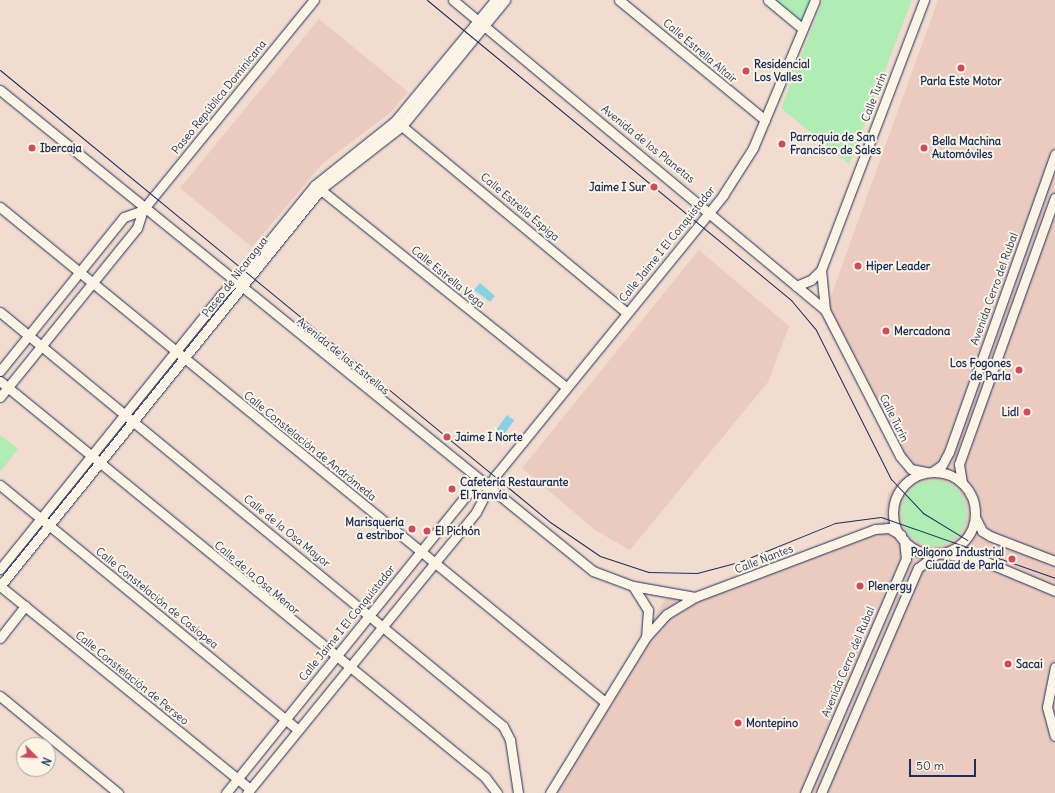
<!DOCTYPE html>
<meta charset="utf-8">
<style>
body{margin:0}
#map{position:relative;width:1055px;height:793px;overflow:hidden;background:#f2dccf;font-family:Delius,sans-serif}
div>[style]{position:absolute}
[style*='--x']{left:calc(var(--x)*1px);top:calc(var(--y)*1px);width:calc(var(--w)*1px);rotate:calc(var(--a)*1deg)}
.built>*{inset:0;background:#ebcbc0}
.green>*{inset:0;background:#afedb4}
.round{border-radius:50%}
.water>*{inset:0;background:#84d2e3;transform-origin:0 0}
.roads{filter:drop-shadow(0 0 1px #1b2f5e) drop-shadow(0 0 1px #1b2f5e)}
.minor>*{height:9px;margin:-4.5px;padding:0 4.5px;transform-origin:4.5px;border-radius:4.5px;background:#fcf5e5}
.minor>.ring{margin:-4.5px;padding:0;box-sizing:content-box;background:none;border:9px solid #fcf5e5;border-radius:50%}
.tram>*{height:1px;margin:-0.5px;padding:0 0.5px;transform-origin:0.5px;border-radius:0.5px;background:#1b2f5e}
.dots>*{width:11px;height:11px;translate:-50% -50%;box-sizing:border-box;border:2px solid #fcf5e5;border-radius:50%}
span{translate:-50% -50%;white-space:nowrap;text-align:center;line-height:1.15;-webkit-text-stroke:4px #fcf5e5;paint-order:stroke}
.street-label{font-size:11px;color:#1b2f5e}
.poi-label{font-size:11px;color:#1b2f5e;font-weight:700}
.left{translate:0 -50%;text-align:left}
.right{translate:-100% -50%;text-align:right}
.north{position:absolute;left:16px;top:737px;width:40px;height:40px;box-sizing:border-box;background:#fcf5e5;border:1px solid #a2a6af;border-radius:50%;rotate:114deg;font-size:11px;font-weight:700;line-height:16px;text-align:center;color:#1b2f5e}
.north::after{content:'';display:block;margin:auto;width:14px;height:18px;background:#d1495b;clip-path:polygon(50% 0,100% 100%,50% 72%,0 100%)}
.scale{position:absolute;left:909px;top:759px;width:67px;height:18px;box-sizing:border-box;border:2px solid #1b2f5e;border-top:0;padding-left:5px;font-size:12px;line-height:14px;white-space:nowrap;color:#1b2f5e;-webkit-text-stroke:3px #fcf5e5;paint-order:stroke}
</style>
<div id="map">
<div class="built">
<div style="clip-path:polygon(938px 0,1055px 0,1055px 793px,557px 793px,665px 599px,701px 592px,882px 524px,888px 493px,906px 473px,823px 318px)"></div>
<div style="clip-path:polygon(319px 19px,408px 92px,390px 113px,322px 164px,252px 247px,180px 188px)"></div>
<div style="clip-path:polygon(699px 250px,789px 326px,768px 382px,630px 550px,595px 530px,522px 468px)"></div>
</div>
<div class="green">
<div style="clip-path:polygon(769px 0,815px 0,803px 28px)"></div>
<div style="clip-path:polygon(823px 0,912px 0,849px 164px,781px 108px)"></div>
<div style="clip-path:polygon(0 435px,18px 449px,0 472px)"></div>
<div class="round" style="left:901px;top:480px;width:66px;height:66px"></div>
</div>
<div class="water">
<div style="clip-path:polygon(480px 283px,495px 296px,490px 302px,474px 290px)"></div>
<div style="left:507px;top:415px;width:9px;height:21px;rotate:36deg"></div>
</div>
<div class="roads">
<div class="minor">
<div style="--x:453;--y:0;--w:484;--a:39.8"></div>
<div style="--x:619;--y:0;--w:189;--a:39.4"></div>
<div style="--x:768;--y:0;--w:45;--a:39.6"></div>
<div style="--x:0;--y:90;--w:764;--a:39.05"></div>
<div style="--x:593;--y:571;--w:43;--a:20.6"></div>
<div style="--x:633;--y:586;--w:63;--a:10.1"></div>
<div style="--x:397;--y:122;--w:299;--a:39.7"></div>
<div style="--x:316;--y:186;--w:321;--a:38.8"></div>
<div style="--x:0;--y:207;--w:782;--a:39.29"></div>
<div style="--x:821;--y:270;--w:40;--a:84.3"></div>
<div style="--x:825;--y:310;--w:164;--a:62.8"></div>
<div style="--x:900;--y:456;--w:17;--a:50"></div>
<div style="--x:911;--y:469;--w:15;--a:11"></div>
<div style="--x:796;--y:286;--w:16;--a:-22"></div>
<div style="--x:811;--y:280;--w:14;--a:-45"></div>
<div style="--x:821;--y:270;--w:289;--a:-69.1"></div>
<div style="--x:0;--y:312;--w:651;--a:39.46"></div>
<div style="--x:503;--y:726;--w:16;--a:63"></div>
<div style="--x:510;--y:740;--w:54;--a:81.4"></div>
<div style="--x:0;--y:371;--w:198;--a:-51.2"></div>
<div style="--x:124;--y:217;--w:20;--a:-20"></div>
<div style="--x:0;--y:381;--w:626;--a:39.23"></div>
<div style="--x:485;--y:777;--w:20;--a:53"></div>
<div style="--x:0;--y:397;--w:218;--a:-51"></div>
<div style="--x:137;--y:228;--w:19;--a:-72"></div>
<div style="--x:143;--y:210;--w:18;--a:-52"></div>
<div style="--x:154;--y:196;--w:253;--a:-50.8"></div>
<div style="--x:932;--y:472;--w:12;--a:-35"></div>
<div style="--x:942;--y:465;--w:15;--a:-62"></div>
<div style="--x:949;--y:452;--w:316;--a:-70.4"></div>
<div class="ring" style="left:893px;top:472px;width:73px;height:73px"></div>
<div style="--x:962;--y:483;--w:19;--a:-99"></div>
<div style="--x:959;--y:464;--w:283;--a:-70.2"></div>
<div style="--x:0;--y:485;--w:386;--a:39.4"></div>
<div style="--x:975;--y:517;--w:16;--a:63"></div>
<div style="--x:982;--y:531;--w:9;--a:32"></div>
<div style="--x:990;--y:536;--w:70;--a:21"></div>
<div style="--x:941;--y:553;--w:44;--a:10.5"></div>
<div style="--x:984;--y:561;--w:77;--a:22.9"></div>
<div style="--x:0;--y:569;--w:351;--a:-51.1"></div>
<div style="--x:220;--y:296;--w:34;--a:-45"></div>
<div style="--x:244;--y:272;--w:112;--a:-50.8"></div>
<div style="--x:315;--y:185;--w:102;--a:-38.7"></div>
<div style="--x:395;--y:121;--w:157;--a:-50.4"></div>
<div style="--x:633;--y:586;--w:28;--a:58"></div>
<div style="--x:648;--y:610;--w:26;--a:94"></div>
<div style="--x:0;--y:638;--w:41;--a:-52"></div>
<div style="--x:1055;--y:667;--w:41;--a:101.3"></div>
<div style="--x:1047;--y:707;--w:30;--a:75"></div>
<div style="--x:0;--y:696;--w:153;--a:39.4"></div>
<div style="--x:250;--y:789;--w:322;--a:-140.9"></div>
<div style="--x:0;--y:586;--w:511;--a:-51.04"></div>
<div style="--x:321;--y:189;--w:103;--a:-37.9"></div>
<div style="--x:402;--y:126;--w:163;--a:-50.7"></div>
<div style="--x:226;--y:793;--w:384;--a:-51.1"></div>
<div style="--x:467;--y:494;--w:22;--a:-32"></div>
<div style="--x:247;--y:793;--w:362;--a:-50.8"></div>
<div style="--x:476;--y:512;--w:41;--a:-62.2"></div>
<div style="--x:495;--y:476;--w:362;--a:-50.9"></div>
<div style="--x:723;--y:195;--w:56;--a:-57.4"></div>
<div style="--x:753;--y:148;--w:160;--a:-67.3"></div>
<div style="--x:550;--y:793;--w:183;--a:-58.4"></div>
<div style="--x:646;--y:637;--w:31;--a:-48"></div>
<div style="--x:667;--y:614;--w:33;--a:-31"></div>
<div style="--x:695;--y:597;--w:192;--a:-20.7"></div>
<div style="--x:875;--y:529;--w:14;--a:-4"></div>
<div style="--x:889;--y:528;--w:14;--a:30"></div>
<div style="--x:805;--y:793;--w:255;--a:-66.7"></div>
<div style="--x:906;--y:559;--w:19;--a:-96"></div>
<div style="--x:821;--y:793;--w:245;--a:-66.7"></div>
<div style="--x:918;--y:568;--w:25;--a:-37"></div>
</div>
</div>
<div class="tram">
<div style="--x:427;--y:0;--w:472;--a:39.5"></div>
<div style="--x:791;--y:300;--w:39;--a:50"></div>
<div style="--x:816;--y:330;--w:167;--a:63.3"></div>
<div style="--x:891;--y:479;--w:47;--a:46.7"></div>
<div style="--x:923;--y:513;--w:52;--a:31.5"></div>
<div style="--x:0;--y:70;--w:712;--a:39.41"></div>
<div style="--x:550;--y:522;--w:60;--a:34.2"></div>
<div style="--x:600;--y:556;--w:51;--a:18.4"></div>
<div style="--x:648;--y:572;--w:49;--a:1.2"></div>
<div style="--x:697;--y:573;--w:43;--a:-14.7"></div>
<div style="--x:739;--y:562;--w:104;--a:-22.1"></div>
<div style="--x:835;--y:523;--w:46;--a:-7.4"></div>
<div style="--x:881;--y:517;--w:184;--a:19.3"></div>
</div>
<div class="dots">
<div style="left:961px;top:68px;background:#d1495b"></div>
<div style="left:746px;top:71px;background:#d1495b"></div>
<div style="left:782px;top:144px;background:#d1495b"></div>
<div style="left:32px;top:148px;background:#d1495b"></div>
<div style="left:924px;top:148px;background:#d1495b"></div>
<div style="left:654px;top:187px;background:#d1495b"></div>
<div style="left:858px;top:266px;background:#d1495b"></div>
<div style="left:886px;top:331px;background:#d1495b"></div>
<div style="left:1019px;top:370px;background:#d1495b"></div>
<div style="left:1027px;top:412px;background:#d1495b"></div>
<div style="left:447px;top:437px;background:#d1495b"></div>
<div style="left:452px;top:489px;background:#d1495b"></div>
<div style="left:412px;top:529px;background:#d1495b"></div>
<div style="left:427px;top:531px;background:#d1495b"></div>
<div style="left:1012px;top:559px;background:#d1495b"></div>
<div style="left:860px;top:586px;background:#d1495b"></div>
<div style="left:1008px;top:664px;background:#d1495b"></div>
<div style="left:738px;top:723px;background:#d1495b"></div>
</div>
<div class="street-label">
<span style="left:700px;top:51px;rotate:40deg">Calle Estrella Altair</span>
<span style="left:219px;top:97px;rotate:-51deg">Paseo República Dominicana</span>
<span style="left:874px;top:97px;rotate:-69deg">Calle Turín</span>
<span style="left:648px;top:144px;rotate:39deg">Avenida de los Planetas</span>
<span style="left:520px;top:207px;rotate:40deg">Calle Estrella Espiga</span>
<span style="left:667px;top:244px;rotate:-51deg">Calle Jaime I El Conquistador</span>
<span style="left:235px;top:277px;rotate:-52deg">Paseo de Nicaragua</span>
<span style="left:448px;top:277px;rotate:39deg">Calle Estrella Vega</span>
<span style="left:994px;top:289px;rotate:-70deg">Avenida Cerro del Rubal</span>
<span style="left:343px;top:356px;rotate:39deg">Avenida de las Estrellas</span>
<span style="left:894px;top:418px;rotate:64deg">Calle Turín</span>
<span style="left:310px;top:446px;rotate:39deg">Calle Constelación de Andrómeda</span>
<span style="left:287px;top:531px;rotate:39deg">Calle de la Osa Mayor</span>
<span style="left:764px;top:559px;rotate:-21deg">Calle Nantes</span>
<span style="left:257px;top:578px;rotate:40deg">Calle de la Osa Menor</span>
<span style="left:157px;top:598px;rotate:39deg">Calle Constelación de Casiopea</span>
<span style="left:347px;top:623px;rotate:-51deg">Calle Jaime I El Conquistador</span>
<span style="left:848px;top:662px;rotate:-67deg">Avenida Cerro del Rubal</span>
<span style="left:132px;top:678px;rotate:39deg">Calle Constelación de Perseo</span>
</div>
<div class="poi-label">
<span class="left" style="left:754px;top:71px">Residencial<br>Los Valles</span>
<span style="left:961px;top:81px">Parla Este Motor</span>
<span class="left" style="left:790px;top:144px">Parroquia de San<br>Francisco de Sales</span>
<span class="left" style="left:932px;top:148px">Bella Machina<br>Automóviles</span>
<span class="left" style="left:40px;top:148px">Ibercaja</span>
<span class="right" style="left:646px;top:187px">Jaime I Sur</span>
<span class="left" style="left:866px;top:266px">Hiper Leader</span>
<span class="left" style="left:894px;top:331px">Mercadona</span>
<span class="right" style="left:1011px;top:370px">Los Fogones<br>de Parla</span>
<span class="right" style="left:1019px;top:412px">Lidl</span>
<span class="left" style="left:455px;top:437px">Jaime I Norte</span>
<span class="left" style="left:460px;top:489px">Cafetería Restaurante<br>El Tranvía</span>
<span class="right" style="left:404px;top:529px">Marisquería<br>a estribor</span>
<span class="left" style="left:435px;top:531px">El Pichón</span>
<span class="right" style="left:1004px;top:559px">Polígono Industrial<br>Ciudad de Parla</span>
<span class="left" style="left:868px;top:586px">Plenergy</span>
<span class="left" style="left:1016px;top:664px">Sacai</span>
<span class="left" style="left:746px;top:723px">Montepino</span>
</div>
<div class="north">N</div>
<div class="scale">50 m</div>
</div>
